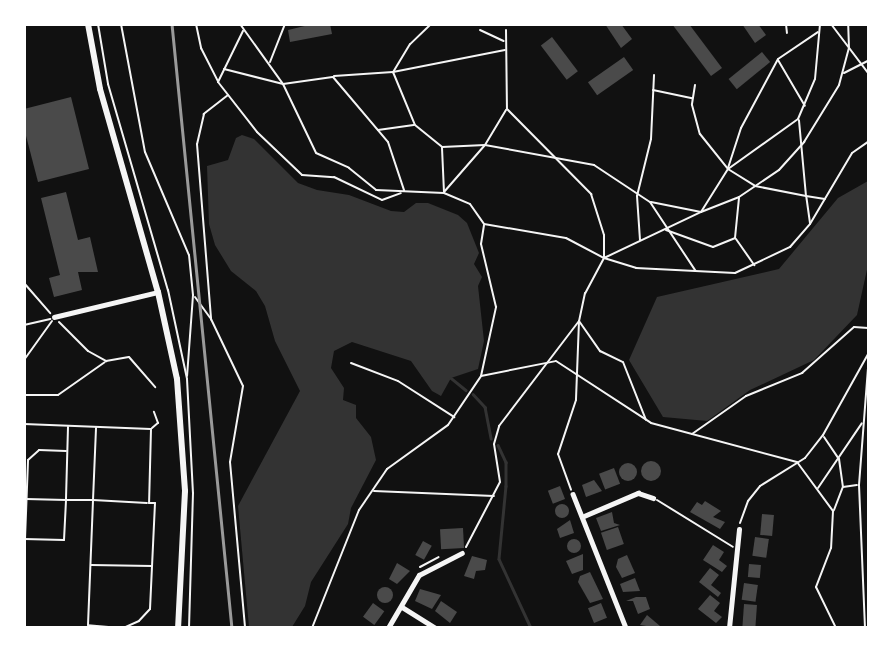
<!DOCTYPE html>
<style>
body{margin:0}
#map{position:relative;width:893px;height:652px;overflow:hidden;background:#111;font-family:"Asap Condensed",sans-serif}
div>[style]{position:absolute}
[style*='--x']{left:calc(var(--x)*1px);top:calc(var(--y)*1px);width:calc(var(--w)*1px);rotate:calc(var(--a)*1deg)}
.water>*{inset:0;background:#333}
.stream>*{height:2.5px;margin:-1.25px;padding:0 1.25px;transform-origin:1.25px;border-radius:1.25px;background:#333}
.building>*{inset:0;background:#4a4a4a;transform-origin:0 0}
.round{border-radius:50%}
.path>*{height:2px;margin:-1px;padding:0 1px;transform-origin:1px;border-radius:1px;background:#f5f5f5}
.minor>*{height:4.5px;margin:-2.25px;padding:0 2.25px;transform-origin:2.25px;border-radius:2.25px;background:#f5f5f5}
.tertiary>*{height:6px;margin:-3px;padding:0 3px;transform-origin:3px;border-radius:3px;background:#f5f5f5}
.rail>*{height:2.5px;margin:-1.25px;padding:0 1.25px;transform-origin:1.25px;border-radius:1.25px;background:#9a9a9a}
span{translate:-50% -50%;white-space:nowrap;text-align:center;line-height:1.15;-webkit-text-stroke:7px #fff;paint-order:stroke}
.frame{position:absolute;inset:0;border:26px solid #fff;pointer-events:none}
</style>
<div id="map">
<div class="water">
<div style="clip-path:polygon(242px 135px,254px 139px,298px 183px,317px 190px,349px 195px,391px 211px,404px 212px,416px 203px,428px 203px,458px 215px,467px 223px,479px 253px,474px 264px,482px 277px,478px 286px,484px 341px,478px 369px,451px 378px,441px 396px,432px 391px,411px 361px,352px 342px,334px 351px,331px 368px,344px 388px,343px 400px,356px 405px,356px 418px,371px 437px,376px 460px,351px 508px,348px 524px,311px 582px,305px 606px,292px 627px,249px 627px,238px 506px,300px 391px,275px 341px,265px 306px,256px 291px,231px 271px,215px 245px,209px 224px,207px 166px,228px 160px,236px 138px)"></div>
<div style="clip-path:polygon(868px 181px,868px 265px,857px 315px,814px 360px,750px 390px,707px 421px,663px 417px,629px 360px,657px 297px,779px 269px,838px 198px)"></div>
</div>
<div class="stream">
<div style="--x:451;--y:378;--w:19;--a:39"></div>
<div style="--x:473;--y:394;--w:18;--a:47"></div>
<div style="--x:485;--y:407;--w:32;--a:79"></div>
<div style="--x:498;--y:445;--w:19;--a:65"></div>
<div style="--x:506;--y:462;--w:24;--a:90"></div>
<div style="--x:506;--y:486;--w:73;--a:95.5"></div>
<div style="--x:499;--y:559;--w:76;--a:65.1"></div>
</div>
<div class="building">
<div style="clip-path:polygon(313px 24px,330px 24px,332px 34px,290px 42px,288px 30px)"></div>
<div style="clip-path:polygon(605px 24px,621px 24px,632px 39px,621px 48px)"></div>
<div style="clip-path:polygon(672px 24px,689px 24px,722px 68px,711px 76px)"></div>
<div style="clip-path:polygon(742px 24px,758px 24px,766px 35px,755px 43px)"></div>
<div style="left:552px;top:37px;width:43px;height:14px;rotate:53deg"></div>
<div style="left:762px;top:52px;width:13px;height:43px;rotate:51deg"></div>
<div style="left:624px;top:57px;width:16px;height:44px;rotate:55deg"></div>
<div style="clip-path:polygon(71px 97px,89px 169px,38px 182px,24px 128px,24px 109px)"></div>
<div style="clip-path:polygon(66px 192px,78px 240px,90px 237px,98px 272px,78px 272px,82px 290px,54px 297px,49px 278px,60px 275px,41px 198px)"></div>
<div class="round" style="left:641px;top:461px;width:20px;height:20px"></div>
<div class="round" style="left:619px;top:463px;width:18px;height:18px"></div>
<div style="left:614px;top:468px;width:17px;height:16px;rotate:69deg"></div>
<div style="clip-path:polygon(594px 480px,602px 491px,586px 497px,582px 485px)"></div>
<div style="left:560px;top:486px;width:14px;height:13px;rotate:69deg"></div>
<div style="clip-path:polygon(705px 501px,721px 511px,713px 517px,725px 522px,720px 529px,690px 512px,697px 502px,702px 505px)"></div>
<div class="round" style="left:555px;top:504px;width:14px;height:14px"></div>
<div style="clip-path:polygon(612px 512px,614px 523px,620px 525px,601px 531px,596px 518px)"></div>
<div style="left:762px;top:514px;width:12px;height:21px;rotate:5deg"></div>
<div style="clip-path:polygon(570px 520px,574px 533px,560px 538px,557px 529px)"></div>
<div style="left:618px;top:527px;width:18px;height:18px;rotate:71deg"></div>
<div style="left:463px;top:528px;width:20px;height:23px;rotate:87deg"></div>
<div style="left:755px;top:537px;width:14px;height:19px;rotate:8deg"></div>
<div class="round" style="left:567px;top:539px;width:14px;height:14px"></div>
<div style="left:423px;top:541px;width:10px;height:16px;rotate:29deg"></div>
<div style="clip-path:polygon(713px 545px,724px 552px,719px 560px,727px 566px,722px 572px,703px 560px)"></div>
<div style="clip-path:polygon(583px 554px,583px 570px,572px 574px,566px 561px)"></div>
<div style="clip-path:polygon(627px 555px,635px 573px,622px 578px,616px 567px,618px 559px)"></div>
<div style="clip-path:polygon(472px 556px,487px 560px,485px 570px,476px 571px,474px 579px,464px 576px)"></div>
<div style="clip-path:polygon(397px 563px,410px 571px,397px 584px,389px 579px)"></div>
<div style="left:749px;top:564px;width:12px;height:13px;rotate:5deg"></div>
<div style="clip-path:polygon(710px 568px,719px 575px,711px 585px,721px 593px,718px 597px,699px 582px)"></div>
<div style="clip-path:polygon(590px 572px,603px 599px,590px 603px,578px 582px,580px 576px)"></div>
<div style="clip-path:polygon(635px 578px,640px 591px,623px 592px,620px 584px)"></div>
<div style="left:744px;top:583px;width:14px;height:17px;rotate:8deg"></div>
<div class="round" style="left:377px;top:587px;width:16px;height:16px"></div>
<div style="clip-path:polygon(420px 589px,441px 595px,432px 609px,415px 601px)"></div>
<div style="clip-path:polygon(710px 595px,720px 603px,714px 611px,722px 617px,716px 623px,698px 609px)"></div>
<div style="clip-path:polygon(636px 597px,646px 597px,650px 609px,638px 614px,633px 601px,626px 601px)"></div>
<div style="clip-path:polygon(441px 601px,457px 612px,450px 623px,435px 611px)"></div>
<div style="left:373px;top:603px;width:14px;height:17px;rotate:36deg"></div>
<div style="left:601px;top:603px;width:16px;height:14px;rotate:68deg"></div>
<div style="left:744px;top:604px;width:13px;height:23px;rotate:4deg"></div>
<div style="clip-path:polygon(647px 615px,660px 626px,659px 628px,640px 625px)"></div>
</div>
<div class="path">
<div style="--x:98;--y:24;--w:61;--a:80.5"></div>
<div style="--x:108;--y:84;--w:215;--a:73.8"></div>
<div style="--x:168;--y:290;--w:91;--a:77.9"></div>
<div style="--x:187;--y:379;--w:114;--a:87"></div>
<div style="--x:193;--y:493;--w:135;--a:91.7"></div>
<div style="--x:121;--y:24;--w:130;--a:79.4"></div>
<div style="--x:145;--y:152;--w:112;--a:66.9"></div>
<div style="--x:189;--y:255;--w:40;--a:84.3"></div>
<div style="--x:193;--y:295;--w:81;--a:94.2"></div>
<div style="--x:196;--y:24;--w:25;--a:78"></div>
<div style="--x:201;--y:48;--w:38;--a:63"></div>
<div style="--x:218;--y:82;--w:63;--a:52"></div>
<div style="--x:257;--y:132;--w:62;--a:43.7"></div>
<div style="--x:302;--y:175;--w:32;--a:4"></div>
<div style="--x:334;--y:177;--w:53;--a:25.6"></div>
<div style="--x:382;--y:200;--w:20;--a:-20"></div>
<div style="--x:240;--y:24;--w:74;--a:54.4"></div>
<div style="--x:283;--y:84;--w:76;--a:64.4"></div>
<div style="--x:316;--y:153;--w:36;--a:24"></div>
<div style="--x:349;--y:168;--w:35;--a:39"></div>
<div style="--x:376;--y:190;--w:68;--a:2.5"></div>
<div style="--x:444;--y:193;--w:28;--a:23"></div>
<div style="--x:470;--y:204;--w:24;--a:55"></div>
<div style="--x:484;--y:224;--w:83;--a:9.7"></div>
<div style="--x:566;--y:238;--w:43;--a:27.8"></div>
<div style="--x:604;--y:258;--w:34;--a:17"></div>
<div style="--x:636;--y:268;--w:99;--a:2.9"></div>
<div style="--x:735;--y:273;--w:61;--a:-25.3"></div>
<div style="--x:790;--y:247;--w:30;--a:-49"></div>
<div style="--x:810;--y:224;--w:82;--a:-59.4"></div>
<div style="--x:852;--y:153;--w:19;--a:-35"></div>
<div style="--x:431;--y:24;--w:29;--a:136"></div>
<div style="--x:410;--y:44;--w:33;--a:121"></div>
<div style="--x:393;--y:72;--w:114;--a:-11.1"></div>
<div style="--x:786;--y:24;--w:9;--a:84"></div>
<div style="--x:831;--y:24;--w:61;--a:52.9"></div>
<div style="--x:480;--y:30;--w:26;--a:25"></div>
<div style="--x:506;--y:30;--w:79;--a:89.3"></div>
<div style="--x:507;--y:109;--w:120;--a:45.3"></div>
<div style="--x:591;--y:194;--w:43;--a:72.4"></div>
<div style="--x:604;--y:235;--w:23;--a:90"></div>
<div style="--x:604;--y:258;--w:40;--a:118"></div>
<div style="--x:585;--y:293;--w:29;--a:102"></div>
<div style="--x:579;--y:321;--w:79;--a:92.2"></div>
<div style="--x:576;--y:400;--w:57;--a:108.4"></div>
<div style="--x:558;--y:454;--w:38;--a:70"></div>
<div style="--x:778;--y:60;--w:53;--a:59.6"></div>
<div style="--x:270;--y:62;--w:41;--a:-68.5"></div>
<div style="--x:224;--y:69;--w:61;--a:14.3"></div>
<div style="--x:283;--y:84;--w:50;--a:-8"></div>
<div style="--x:333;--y:77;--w:85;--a:49.8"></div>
<div style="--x:388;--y:142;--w:51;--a:71.6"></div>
<div style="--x:844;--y:73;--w:27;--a:-27"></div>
<div style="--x:334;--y:76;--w:59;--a:-3.9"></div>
<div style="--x:393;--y:72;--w:57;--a:67.5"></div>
<div style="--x:415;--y:125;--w:35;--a:39"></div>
<div style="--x:442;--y:147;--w:43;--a:-2.7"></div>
<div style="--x:485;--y:145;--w:111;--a:10.4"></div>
<div style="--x:594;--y:165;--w:67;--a:33.5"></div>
<div style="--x:650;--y:202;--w:82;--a:56.5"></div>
<div style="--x:218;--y:82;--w:57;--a:-63.9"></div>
<div style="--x:695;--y:85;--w:20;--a:99"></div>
<div style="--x:692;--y:105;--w:30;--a:75"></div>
<div style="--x:700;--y:134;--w:45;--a:51.3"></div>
<div style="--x:728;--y:169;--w:32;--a:32"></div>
<div style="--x:755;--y:186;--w:52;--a:11.1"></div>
<div style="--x:806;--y:196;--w:76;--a:-95.3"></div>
<div style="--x:653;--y:90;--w:40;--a:12"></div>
<div style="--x:228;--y:95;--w:31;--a:142"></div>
<div style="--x:204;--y:114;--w:31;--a:103"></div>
<div style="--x:197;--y:144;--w:176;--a:85.4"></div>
<div style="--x:211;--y:319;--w:74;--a:64.5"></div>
<div style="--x:243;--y:386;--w:77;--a:99.7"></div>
<div style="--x:230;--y:462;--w:167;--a:84.8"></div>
<div style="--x:378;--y:130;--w:36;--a:-8"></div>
<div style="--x:442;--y:148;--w:44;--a:87.4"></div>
<div style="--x:728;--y:168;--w:42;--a:-72"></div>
<div style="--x:741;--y:128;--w:78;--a:-61.8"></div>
<div style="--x:778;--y:59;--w:48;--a:-34"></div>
<div style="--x:444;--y:192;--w:62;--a:-48.9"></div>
<div style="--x:485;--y:145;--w:41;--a:-59"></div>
<div style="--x:651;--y:202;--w:51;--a:11.3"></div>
<div style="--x:701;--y:212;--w:41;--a:-21.5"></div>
<div style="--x:739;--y:197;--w:48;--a:-34"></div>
<div style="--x:779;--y:170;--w:38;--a:-48"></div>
<div style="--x:804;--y:142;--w:67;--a:-58.4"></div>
<div style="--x:839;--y:85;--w:38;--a:-75"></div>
<div style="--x:849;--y:48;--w:24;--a:-92"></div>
<div style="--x:810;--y:223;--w:27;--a:-98"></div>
<div style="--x:806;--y:196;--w:19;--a:9"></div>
<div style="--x:666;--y:230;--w:50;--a:19.9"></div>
<div style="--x:713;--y:247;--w:24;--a:-22"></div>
<div style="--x:735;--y:238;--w:40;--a:-84.3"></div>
<div style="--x:736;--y:239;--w:32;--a:55"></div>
<div style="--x:640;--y:240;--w:44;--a:-93.9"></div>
<div style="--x:637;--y:196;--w:59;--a:-76.2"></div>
<div style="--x:651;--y:139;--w:64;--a:-87.3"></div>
<div style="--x:604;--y:258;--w:107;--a:-25.4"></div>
<div style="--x:701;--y:212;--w:51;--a:-57.9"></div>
<div style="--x:728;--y:169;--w:86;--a:-35.5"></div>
<div style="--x:798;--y:119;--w:43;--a:-67"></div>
<div style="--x:815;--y:79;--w:55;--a:-84.8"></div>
<div style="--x:24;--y:283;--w:40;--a:49"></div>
<div style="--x:195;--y:297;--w:26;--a:54"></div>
<div style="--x:59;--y:322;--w:41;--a:45"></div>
<div style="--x:88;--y:351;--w:21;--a:29"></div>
<div style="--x:106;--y:361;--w:23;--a:-10"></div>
<div style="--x:129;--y:357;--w:40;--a:49"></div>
<div style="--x:24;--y:325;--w:27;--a:-13"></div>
<div style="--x:24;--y:360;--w:48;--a:-54.3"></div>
<div style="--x:351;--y:363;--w:50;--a:21"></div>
<div style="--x:398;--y:381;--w:67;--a:32.7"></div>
<div style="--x:481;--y:376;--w:76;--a:-11.3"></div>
<div style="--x:556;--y:361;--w:113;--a:33.1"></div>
<div style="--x:651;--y:423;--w:151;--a:15"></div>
<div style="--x:797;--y:462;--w:61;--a:53.7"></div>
<div style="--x:833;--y:511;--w:37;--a:93"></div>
<div style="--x:831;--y:548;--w:42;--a:111"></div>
<div style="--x:816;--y:587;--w:46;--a:64"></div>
<div style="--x:24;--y:395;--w:34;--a:0"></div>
<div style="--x:58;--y:395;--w:57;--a:-35.1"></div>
<div style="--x:24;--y:424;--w:127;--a:2.3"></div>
<div style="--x:151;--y:429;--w:74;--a:91.5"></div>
<div style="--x:149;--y:503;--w:6;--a:0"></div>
<div style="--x:155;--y:503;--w:106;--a:92.7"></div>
<div style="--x:150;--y:609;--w:16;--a:133"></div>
<div style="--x:139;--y:621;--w:17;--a:156"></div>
<div style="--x:68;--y:427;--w:73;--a:91.6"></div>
<div style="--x:66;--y:500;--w:27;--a:0"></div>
<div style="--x:93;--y:500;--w:72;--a:-87.6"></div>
<div style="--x:152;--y:428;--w:8;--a:-40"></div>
<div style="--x:158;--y:423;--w:12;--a:-110"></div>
<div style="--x:692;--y:434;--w:66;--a:-35.1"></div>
<div style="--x:746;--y:396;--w:61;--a:-22.3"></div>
<div style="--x:802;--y:373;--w:69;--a:-41.5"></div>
<div style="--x:854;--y:327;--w:14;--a:4"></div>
<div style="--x:824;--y:437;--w:27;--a:56"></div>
<div style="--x:839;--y:459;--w:28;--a:82"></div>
<div style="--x:818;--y:488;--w:78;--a:-55.9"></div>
<div style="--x:374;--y:491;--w:120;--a:2.4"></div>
<div style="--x:657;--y:500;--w:89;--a:31.7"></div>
<div style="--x:834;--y:510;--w:25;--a:-69"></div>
<div style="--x:843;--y:487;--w:14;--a:-8"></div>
<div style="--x:740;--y:523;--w:23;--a:-70"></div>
<div style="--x:748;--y:501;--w:19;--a:-51"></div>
<div style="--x:760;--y:486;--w:53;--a:-31.9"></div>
<div style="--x:805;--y:458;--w:29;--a:-52"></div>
<div style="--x:823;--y:435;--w:93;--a:-60.9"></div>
<div style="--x:24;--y:539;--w:40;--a:1.4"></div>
<div style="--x:64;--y:540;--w:40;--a:-87.1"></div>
<div style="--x:66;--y:500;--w:40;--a:-178.6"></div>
<div style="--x:25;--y:539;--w:79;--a:-87.8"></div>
<div style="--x:28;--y:460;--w:15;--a:-42"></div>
<div style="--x:39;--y:450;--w:27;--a:2"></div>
<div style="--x:466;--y:547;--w:73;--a:-62.4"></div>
<div style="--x:500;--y:482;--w:38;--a:-99"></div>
<div style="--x:494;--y:444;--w:19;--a:-74"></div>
<div style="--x:499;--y:426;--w:132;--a:-52.7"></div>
<div style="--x:579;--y:321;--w:37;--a:55"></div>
<div style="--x:600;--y:351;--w:25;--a:26"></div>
<div style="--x:623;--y:362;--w:62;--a:68.4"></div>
<div style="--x:91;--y:565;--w:61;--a:0.9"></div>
<div style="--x:420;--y:567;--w:21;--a:-28"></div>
<div style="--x:120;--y:628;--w:32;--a:-175"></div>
<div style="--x:88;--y:625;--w:125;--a:-87.7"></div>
<div style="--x:93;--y:500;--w:54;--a:3.2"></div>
<div style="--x:312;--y:628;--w:127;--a:-68.3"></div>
<div style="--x:359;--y:510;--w:50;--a:-55.7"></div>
<div style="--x:387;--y:469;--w:75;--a:-35.8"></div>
<div style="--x:448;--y:425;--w:59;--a:-56"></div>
<div style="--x:481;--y:376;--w:71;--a:-77.7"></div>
<div style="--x:496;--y:307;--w:65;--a:-103.4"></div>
<div style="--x:481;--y:244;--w:19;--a:-81"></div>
<div style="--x:865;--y:628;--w:143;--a:-92.4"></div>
<div style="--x:859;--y:485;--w:116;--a:-85.6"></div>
</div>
<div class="minor">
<div style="--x:464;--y:24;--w:11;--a:0"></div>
<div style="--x:54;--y:317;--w:107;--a:-13.5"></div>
<div style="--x:573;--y:494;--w:144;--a:68.4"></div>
<div style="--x:584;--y:516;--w:59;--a:-23.1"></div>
<div style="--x:638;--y:493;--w:16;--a:18"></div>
<div style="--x:402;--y:607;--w:39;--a:32"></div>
<div style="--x:388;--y:628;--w:61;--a:-59.7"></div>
<div style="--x:419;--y:575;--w:48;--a:-27.1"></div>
<div style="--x:729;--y:628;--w:99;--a:-84.2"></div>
</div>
<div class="tertiary">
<div style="--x:88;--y:24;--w:66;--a:79.5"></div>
<div style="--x:100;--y:89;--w:211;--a:74.1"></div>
<div style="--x:158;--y:292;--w:89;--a:77.7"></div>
<div style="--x:177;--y:379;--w:112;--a:85.9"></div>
<div style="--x:185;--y:491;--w:137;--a:92.9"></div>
</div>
<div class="rail">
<div style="--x:172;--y:24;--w:607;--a:84.33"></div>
</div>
<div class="frame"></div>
</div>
